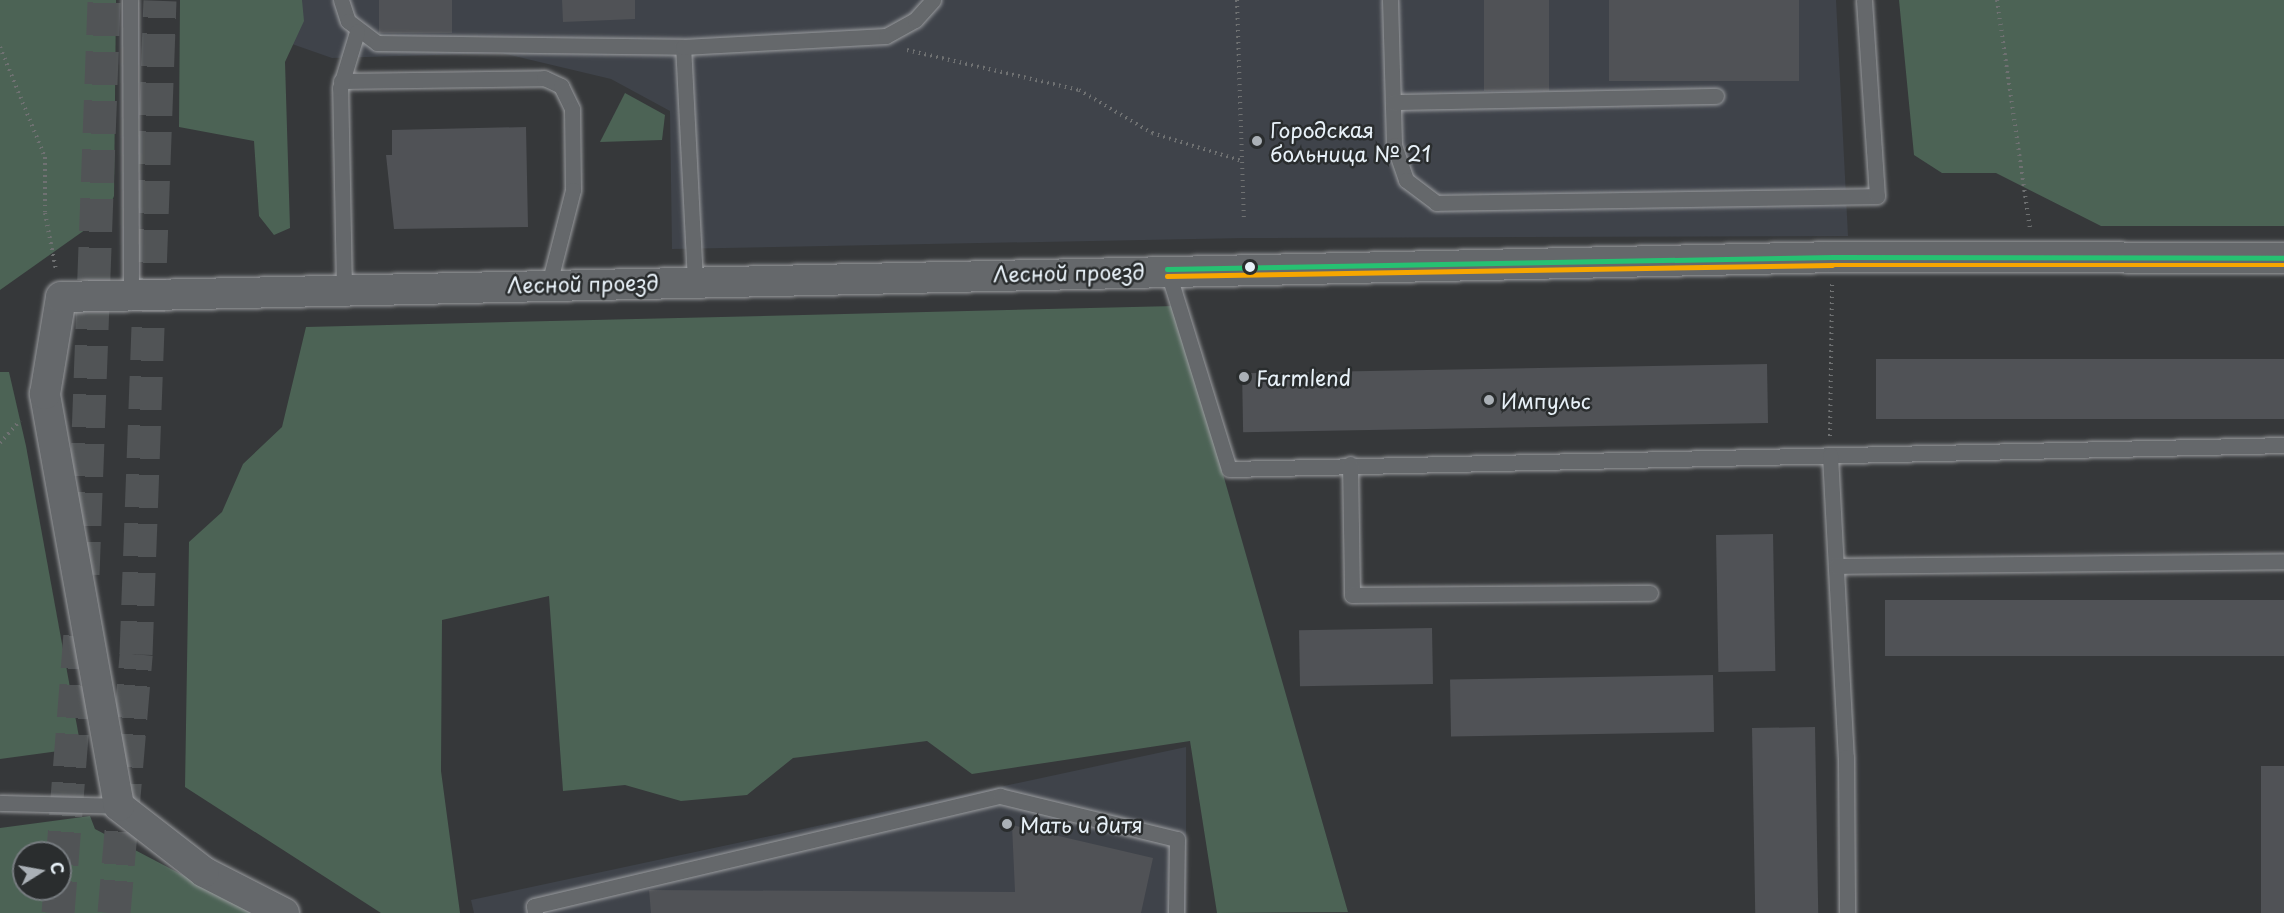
<!DOCTYPE html>
<meta charset="utf-8">
<style>
body{margin:0}
#map{position:relative;width:2284px;height:913px;overflow:hidden;background:#36383a;font-family:"Playpen Sans",sans-serif}
div>[style]{position:absolute}
[style*='--x']{left:calc(var(--x)*1px);top:calc(var(--y)*1px);width:calc(var(--w)*1px);rotate:calc(var(--a)*1deg)}
.built>*{inset:0;background:#3f434a}
.green>*{inset:0;background:#4c6355}
.building>*{inset:0;background:#505256;transform-origin:0 0}
.primary-tunnel>*{height:33px;margin-top:-16.5px;transform-origin:0;background:repeating-linear-gradient(90deg,#515456 0 33px,transparent 0 49px)}
.path>*{height:4px;margin-top:-2px;transform-origin:0;background:repeating-linear-gradient(90deg,#6f7172 0 1.5px,transparent 0 6px)}
.roads{filter:drop-shadow(0 0 2px #9b9da0) drop-shadow(0 0 2px #9b9da0)}
.lane>*{height:15px;margin:-7.5px;padding:0 7.5px;transform-origin:7.5px;border-radius:7.5px;background:#65686b}
.street>*{height:30px;margin:-15px;padding:0 15px;transform-origin:15px;border-radius:15px;background:#65686b}
.bus-1>*{height:4.5px;margin:-2.25px;padding:0 2.25px;transform-origin:2.25px;border-radius:2.25px;background:#26c172}
.bus-2>*{height:4.5px;margin:-2.25px;padding:0 2.25px;transform-origin:2.25px;border-radius:2.25px;background:#f7a600}
.dots>*{width:16px;height:16px;translate:-50% -50%;box-sizing:border-box;border:3px solid #2a2d2e;border-radius:50%}
span{translate:-50% -50%;white-space:nowrap;text-align:center;line-height:1.15;-webkit-text-stroke:5px #2a2d2e;paint-order:stroke}
.poi-label{font-size:21px;color:#e8f1f8}
.left{translate:0 -50%;text-align:left}
.street-label{font-size:21px;color:#e8f1f8}
.north{position:absolute;left:12px;top:841px;width:60px;height:60px;box-sizing:border-box;background:#2a2d2e;border:2px solid #767b7f;border-radius:50%;rotate:79deg;font-size:16px;font-weight:700;line-height:24px;text-align:center;color:#e8f1f8}
.north::after{content:'';display:block;margin:auto;width:21px;height:27px;background:#aab0b6;clip-path:polygon(50% 0,100% 100%,50% 72%,0 100%)}
</style>
<div id="map">
<div class="built">
<div style="clip-path:polygon(269px 0,1836px 0,1848px 236px,1245px 238px,672px 249px,670px 111px,611px 79px,502px 53px,332px 58px,272px 37px)"></div>
<div style="clip-path:polygon(1186px 747px,1186px 913px,474px 913px,471px 900px)"></div>
</div>
<div class="green">
<div style="clip-path:polygon(0 0,116px 0,114px 196px,106px 215px,0 290px)"></div>
<div style="clip-path:polygon(180px 0,302px 0,304px 21px,285px 62px,290px 228px,274px 235px,259px 216px,254px 141px,179px 127px)"></div>
<div style="clip-path:polygon(1899px 0,2284px 0,2284px 226px,2101px 226px,1996px 173px,1942px 173px,1914px 155px)"></div>
<div style="clip-path:polygon(625px 93px,665px 115px,662px 140px,600px 142px)"></div>
<div style="clip-path:polygon(1175px 306px,1348px 912px,1217px 913px,1190px 741px,972px 774px,927px 741px,793px 758px,747px 795px,681px 801px,625px 785px,563px 791px,549px 596px,442px 620px,441px 771px,460px 913px,381px 913px,185px 787px,189px 542px,222px 512px,243px 464px,282px 427px,306px 327px)"></div>
<div style="clip-path:polygon(0 372px,9px 372px,26px 446px,81px 748px,0 759px)"></div>
<div style="clip-path:polygon(evenodd,90px 816px,95px 829px,255px 913px,0 913px,0 828px,90px 816px,24px 853px,60px 853px,60px 889px,24px 889px,24px 853px)"></div>
</div>
<div class="building">
<div style="left:379px;top:0;width:73px;height:33px"></div>
<div style="clip-path:polygon(562px 0,635px 0,635px 19px,563px 22px)"></div>
<div style="left:1484px;top:0;width:65px;height:91px"></div>
<div style="left:1609px;top:0;width:190px;height:81px"></div>
<div style="clip-path:polygon(526px 127px,528px 227px,394px 229px,386px 155px,392px 155px,392px 130px)"></div>
<div style="left:2284px;top:359px;width:60px;height:408px;rotate:90deg"></div>
<div style="left:1767px;top:364px;width:59px;height:525px;rotate:89deg"></div>
<div style="left:1773px;top:534px;width:137px;height:57px;rotate:89deg"></div>
<div style="left:2284px;top:600px;width:56px;height:399px;rotate:90deg"></div>
<div style="left:1432px;top:628px;width:56px;height:133px;rotate:89deg"></div>
<div style="left:1713px;top:675px;width:57px;height:263px;rotate:89deg"></div>
<div style="left:1815px;top:727px;width:186px;height:63px;rotate:89deg"></div>
<div style="left:2284px;top:766px;width:147px;height:23px;rotate:90deg"></div>
<div style="clip-path:polygon(1012px 825px,1153px 858px,1141px 913px,651px 913px,649px 890px,1015px 892px)"></div>
</div>
<div class="primary-tunnel">
<div style="--x:83;--y:574;--w:574;--a:-87.9"></div>
<div style="--x:58;--y:913;--w:292;--a:-85.5"></div>
<div style="--x:114;--y:913;--w:260;--a:-85.1"></div>
<div style="--x:136;--y:654;--w:654;--a:-87.9"></div>
</div>
<div class="path">
<div style="--x:1237;--y:0;--w:219;--a:88.2"></div>
<div style="--x:1997;--y:0;--w:230;--a:81.8"></div>
<div style="--x:0;--y:47;--w:119;--a:67.8"></div>
<div style="--x:45;--y:157;--w:56;--a:90"></div>
<div style="--x:45;--y:213;--w:58;--a:79.1"></div>
<div style="--x:907;--y:50;--w:177;--a:13.1"></div>
<div style="--x:1079;--y:90;--w:85;--a:30.5"></div>
<div style="--x:1152;--y:133;--w:94;--a:17.3"></div>
<div style="--x:1830;--y:436;--w:152;--a:-89.2"></div>
<div style="--x:0;--y:443;--w:30;--a:-48"></div>
</div>
<div class="roads">
<div class="lane">
<div style="--x:130;--y:0;--w:295;--a:89.8"></div>
<div style="--x:341;--y:0;--w:22;--a:72"></div>
<div style="--x:348;--y:21;--w:36;--a:37"></div>
<div style="--x:377;--y:43;--w:306;--a:0.7"></div>
<div style="--x:1390;--y:0;--w:145;--a:88.4"></div>
<div style="--x:1394;--y:145;--w:37;--a:71"></div>
<div style="--x:1406;--y:180;--w:38;--a:37"></div>
<div style="--x:1436;--y:203;--w:441;--a:-0.9"></div>
<div style="--x:1877;--y:196;--w:196;--a:-93.8"></div>
<div style="--x:341;--y:81;--w:203;--a:-0.8"></div>
<div style="--x:544;--y:78;--w:19;--a:25"></div>
<div style="--x:561;--y:86;--w:25;--a:64"></div>
<div style="--x:572;--y:109;--w:81;--a:89.3"></div>
<div style="--x:573;--y:190;--w:97;--a:104.3"></div>
<div style="--x:1393;--y:102;--w:323;--a:-1.1"></div>
<div style="--x:1167;--y:269;--w:209;--a:72.8"></div>
<div style="--x:1229;--y:469;--w:1055;--a:-1.3"></div>
<div style="--x:695;--y:281;--w:234;--a:-92.9"></div>
<div style="--x:683;--y:47;--w:203;--a:-3.1"></div>
<div style="--x:886;--y:36;--w:33;--a:-29"></div>
<div style="--x:915;--y:20;--w:27;--a:-48"></div>
<div style="--x:344;--y:289;--w:201;--a:-91.1"></div>
<div style="--x:340;--y:88;--w:59;--a:-73.1"></div>
<div style="--x:1830;--y:455;--w:302;--a:87"></div>
<div style="--x:1846;--y:757;--w:156;--a:89.6"></div>
<div style="--x:1350;--y:464;--w:131;--a:89.1"></div>
<div style="--x:1352;--y:595;--w:298;--a:-0.4"></div>
<div style="--x:1836;--y:566;--w:448;--a:-0.6"></div>
<div style="--x:0;--y:803;--w:119;--a:1.4"></div>
<div style="--x:535;--y:913;--w:7;--a:-98"></div>
<div style="--x:534;--y:906;--w:479;--a:-13.3"></div>
<div style="--x:1000;--y:796;--w:182;--a:13.7"></div>
<div style="--x:1177;--y:839;--w:74;--a:90.8"></div>
</div>
<div class="street">
<div style="--x:284;--y:913;--w:90;--a:-152.9"></div>
<div style="--x:204;--y:872;--w:108;--a:-142.2"></div>
<div style="--x:119;--y:806;--w:419;--a:-100.2"></div>
<div style="--x:45;--y:394;--w:98;--a:-80.6"></div>
<div style="--x:61;--y:297;--w:1771;--a:-1.29"></div>
<div style="--x:1832;--y:257;--w:452;--a:0.1"></div>
</div>
</div>
<div class="bus-1">
<div style="--x:1167;--y:269;--w:665;--a:-1.03"></div>
<div style="--x:1832;--y:257;--w:452;--a:0.1"></div>
</div>
<div class="bus-2">
<div style="--x:1167;--y:276;--w:665;--a:-0.95"></div>
<div style="--x:1832;--y:265;--w:452;--a:0"></div>
</div>
<div class="dots">
<div style="left:1257px;top:141px;background:#aab0b6"></div>
<div style="left:1250px;top:267px;background:#e8f1f8"></div>
<div style="left:1244px;top:377px;background:#aab0b6"></div>
<div style="left:1489px;top:400px;background:#aab0b6"></div>
<div style="left:1007px;top:824px;background:#aab0b6"></div>
</div>
<div class="poi-label">
<span class="left" style="left:1270px;top:141px">Городская<br>больница № 21</span>
<span class="left" style="left:1256px;top:377px">Farmlend</span>
<span class="left" style="left:1501px;top:400px">Импульс</span>
<span class="left" style="left:1020px;top:824px">Мать и дитя</span>
</div>
<div class="street-label">
<span style="left:1069px;top:272px;rotate:-1deg">Лесной проезд</span>
<span style="left:583px;top:283px;rotate:-1deg">Лесной проезд</span>
</div>
<div class="north">С</div>
</div>
